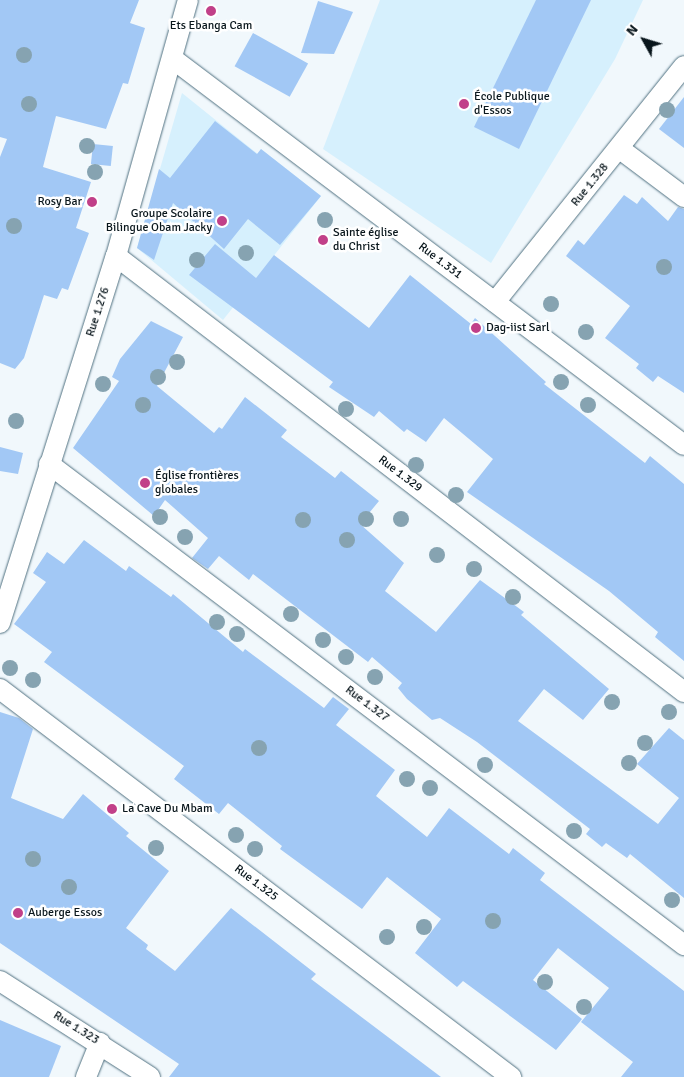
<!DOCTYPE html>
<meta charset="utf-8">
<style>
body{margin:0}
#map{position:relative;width:684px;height:1077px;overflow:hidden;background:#f1f8fc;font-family:Signika,sans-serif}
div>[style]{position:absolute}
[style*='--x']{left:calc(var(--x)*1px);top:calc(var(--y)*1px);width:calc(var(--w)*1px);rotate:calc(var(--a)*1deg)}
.built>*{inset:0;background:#d6f0fd}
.building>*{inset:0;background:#a2c8f5;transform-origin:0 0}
.roads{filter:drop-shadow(0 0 1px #507181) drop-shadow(0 0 1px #507181)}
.street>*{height:20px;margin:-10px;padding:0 10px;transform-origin:10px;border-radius:10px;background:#fff}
.trees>*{width:16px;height:16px;margin:-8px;border-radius:50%;background:#86a3b1}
.dots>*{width:14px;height:14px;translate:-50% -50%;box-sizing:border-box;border:2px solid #fff;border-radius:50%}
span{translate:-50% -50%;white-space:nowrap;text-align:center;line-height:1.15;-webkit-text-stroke:5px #fff;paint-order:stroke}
.poi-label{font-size:12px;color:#09161c}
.left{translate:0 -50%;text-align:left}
.right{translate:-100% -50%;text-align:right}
.street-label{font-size:12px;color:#09161c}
.north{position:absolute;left:619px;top:15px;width:50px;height:50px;-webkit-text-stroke:4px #fff;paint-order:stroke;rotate:309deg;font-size:14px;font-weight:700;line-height:20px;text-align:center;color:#09161c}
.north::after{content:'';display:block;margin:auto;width:18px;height:22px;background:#09161c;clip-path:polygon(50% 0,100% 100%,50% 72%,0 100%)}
</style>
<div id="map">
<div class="built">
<div style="clip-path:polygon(380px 0,643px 0,615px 59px,491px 263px,323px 149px)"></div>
<div style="clip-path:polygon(182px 93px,258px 154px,261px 149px,321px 196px,223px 320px,137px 248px)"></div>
</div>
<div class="building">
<div style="clip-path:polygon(0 0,139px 0,130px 23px,145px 28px,128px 84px,123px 83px,106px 129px,56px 116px,43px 167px,91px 182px,76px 228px,89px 233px,68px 290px,62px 288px,57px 299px,44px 295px,24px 358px,15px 369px,0 363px,0 157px,7px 139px,0 137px)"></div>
<div style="clip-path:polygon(536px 0,591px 0,519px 149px,474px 127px)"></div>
<div style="clip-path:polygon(318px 1px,353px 12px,334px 54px,301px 53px)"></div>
<div style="left:253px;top:33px;width:63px;height:38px;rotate:29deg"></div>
<div style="clip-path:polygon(684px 97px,684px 148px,659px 129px)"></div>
<div style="clip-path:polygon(215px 121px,257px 154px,261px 149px,321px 196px,280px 245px,248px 219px,224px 249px,173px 203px,154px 260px,137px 248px,159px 169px,170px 178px)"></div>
<div style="left:93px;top:144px;width:20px;height:20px;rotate:6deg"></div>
<div style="clip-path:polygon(624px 195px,637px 204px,642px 197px,668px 221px,678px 207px,684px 209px,684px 393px,658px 376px,653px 382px,636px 368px,639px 364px,605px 338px,630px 306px,566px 256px,578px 240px,584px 245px)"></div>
<div style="clip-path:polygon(215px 244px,256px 278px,274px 255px,369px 328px,410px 275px,471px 324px,475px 318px,546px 382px,544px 384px,645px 463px,650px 456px,684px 484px,684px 661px,655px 637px,658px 632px,609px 591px,467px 492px,493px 459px,444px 418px,426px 442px,407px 429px,404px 432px,379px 411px,374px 417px,329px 387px,333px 382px,189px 275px)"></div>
<div style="clip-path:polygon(151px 321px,183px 337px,157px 386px,214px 433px,219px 427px,222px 429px,245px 397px,287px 430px,281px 437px,335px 478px,341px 471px,379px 501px,360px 524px,404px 563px,385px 591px,436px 632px,480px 580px,524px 612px,521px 615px,609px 689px,583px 720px,544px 689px,518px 721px,658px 824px,679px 798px,637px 764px,669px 728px,684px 740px,684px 898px,630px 854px,627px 858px,606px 843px,602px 847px,586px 834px,590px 829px,477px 742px,440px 718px,432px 720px,407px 699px,398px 688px,402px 683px,372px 657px,368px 662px,253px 574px,249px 580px,219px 556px,208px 569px,192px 558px,208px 538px,165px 500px,154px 516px,73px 448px,119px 381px,112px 377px,120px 359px)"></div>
<div style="clip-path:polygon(0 447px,23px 453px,18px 474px,0 471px)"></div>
<div style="clip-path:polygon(84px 540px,126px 571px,129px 566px,171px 597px,173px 594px,243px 652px,245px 649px,324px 708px,333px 697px,349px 709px,336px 725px,395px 770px,376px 796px,427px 837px,449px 808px,509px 854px,513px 848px,545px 873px,540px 880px,684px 991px,684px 1077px,621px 1077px,633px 1062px,581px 1022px,609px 988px,558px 948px,533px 980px,582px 1019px,556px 1050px,463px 981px,457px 987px,415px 953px,441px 919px,387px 877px,362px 909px,280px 849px,282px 846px,228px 803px,219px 814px,174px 779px,184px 766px,44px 662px,52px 652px,14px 624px,46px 582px,33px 573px,47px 552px,64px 564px)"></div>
<div style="clip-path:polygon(0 712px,19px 718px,33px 729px,11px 798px,63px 819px,83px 794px,129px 833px,126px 836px,169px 871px,126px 928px,148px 945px,146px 949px,175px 971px,231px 908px,316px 974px,311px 979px,441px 1077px,169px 1077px,179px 1064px,0 943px)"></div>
<div style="clip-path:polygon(0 1020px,61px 1046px,49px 1077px,0 1077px)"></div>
</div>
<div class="roads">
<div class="street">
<div style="--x:173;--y:59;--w:640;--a:37.07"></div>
<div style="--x:620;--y:149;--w:80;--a:36.9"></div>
<div style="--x:116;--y:256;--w:716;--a:37.51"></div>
<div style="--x:495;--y:302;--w:302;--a:-51.3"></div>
<div style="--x:49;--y:464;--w:797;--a:37.14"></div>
<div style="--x:0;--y:623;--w:385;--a:-72.5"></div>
<div style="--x:116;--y:256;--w:266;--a:-74.3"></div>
<div style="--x:0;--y:689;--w:642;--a:37.21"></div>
<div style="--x:0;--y:981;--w:178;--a:32.6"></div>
<div style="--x:86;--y:1077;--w:37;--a:-68"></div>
</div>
</div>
<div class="trees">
<div style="left:24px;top:55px"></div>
<div style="left:29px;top:104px"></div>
<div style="left:667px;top:110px"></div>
<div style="left:87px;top:146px"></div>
<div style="left:95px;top:172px"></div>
<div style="left:325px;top:220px"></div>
<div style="left:14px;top:226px"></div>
<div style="left:246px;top:253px"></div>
<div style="left:197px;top:260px"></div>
<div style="left:664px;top:267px"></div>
<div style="left:551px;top:304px"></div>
<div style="left:586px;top:332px"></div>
<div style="left:177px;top:362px"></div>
<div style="left:158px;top:377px"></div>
<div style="left:561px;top:382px"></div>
<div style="left:103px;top:384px"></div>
<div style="left:143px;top:405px"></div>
<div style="left:588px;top:405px"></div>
<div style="left:346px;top:409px"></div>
<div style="left:16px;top:421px"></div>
<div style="left:416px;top:465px"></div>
<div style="left:456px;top:495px"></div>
<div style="left:160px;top:517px"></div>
<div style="left:366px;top:519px"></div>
<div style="left:401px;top:519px"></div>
<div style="left:303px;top:520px"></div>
<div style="left:185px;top:537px"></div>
<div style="left:347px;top:540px"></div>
<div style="left:437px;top:555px"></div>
<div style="left:474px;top:569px"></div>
<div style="left:513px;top:597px"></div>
<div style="left:291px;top:614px"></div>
<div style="left:217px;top:622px"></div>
<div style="left:237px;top:634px"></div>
<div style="left:323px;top:640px"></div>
<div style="left:346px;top:657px"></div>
<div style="left:10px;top:668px"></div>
<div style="left:375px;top:677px"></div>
<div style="left:33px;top:680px"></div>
<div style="left:612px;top:702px"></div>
<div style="left:669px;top:712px"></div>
<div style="left:645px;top:743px"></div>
<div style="left:259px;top:748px"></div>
<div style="left:629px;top:763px"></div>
<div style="left:485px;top:765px"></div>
<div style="left:407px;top:779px"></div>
<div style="left:430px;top:788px"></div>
<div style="left:574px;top:831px"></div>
<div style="left:236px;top:835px"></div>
<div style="left:156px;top:848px"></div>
<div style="left:255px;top:849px"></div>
<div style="left:33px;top:859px"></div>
<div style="left:69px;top:887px"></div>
<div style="left:672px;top:900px"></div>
<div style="left:493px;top:921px"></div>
<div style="left:424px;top:927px"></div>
<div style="left:387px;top:937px"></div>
<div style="left:545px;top:982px"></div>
<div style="left:584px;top:1007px"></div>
</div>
<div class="dots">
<div style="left:211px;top:11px;background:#c14089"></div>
<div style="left:464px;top:104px;background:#c14089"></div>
<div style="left:92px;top:202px;background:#c14089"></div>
<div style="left:222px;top:221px;background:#c14089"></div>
<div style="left:323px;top:240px;background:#c14089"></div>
<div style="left:476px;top:328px;background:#c14089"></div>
<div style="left:145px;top:483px;background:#c14089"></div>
<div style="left:112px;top:809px;background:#c14089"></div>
<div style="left:18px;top:913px;background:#c14089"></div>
</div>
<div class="poi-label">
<span style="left:211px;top:26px">Ets Ebanga Cam</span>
<span class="left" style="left:474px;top:104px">École Publique<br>d'Essos</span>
<span class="right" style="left:82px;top:202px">Rosy Bar</span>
<span class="right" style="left:212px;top:221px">Groupe Scolaire<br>Bilingue Obam Jacky</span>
<span class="left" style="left:333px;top:240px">Sainte église<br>du Christ</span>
<span class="left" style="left:486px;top:328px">Dag-iist Sarl</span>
<span class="left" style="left:155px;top:483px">Église frontières<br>globales</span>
<span class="left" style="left:122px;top:809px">La Cave Du Mbam</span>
<span class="left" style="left:28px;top:913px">Auberge Essos</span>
</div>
<div class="street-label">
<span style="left:590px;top:185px;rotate:-51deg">Rue 1.328</span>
<span style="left:440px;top:261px;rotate:37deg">Rue 1.331</span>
<span style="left:98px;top:312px;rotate:-72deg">Rue 1.276</span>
<span style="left:400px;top:474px;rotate:37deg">Rue 1.329</span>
<span style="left:367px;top:704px;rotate:37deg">Rue 1.327</span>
<span style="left:256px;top:883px;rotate:37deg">Rue 1.325</span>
<span style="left:76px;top:1028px;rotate:32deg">Rue 1.323</span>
</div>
<div class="north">N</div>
</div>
